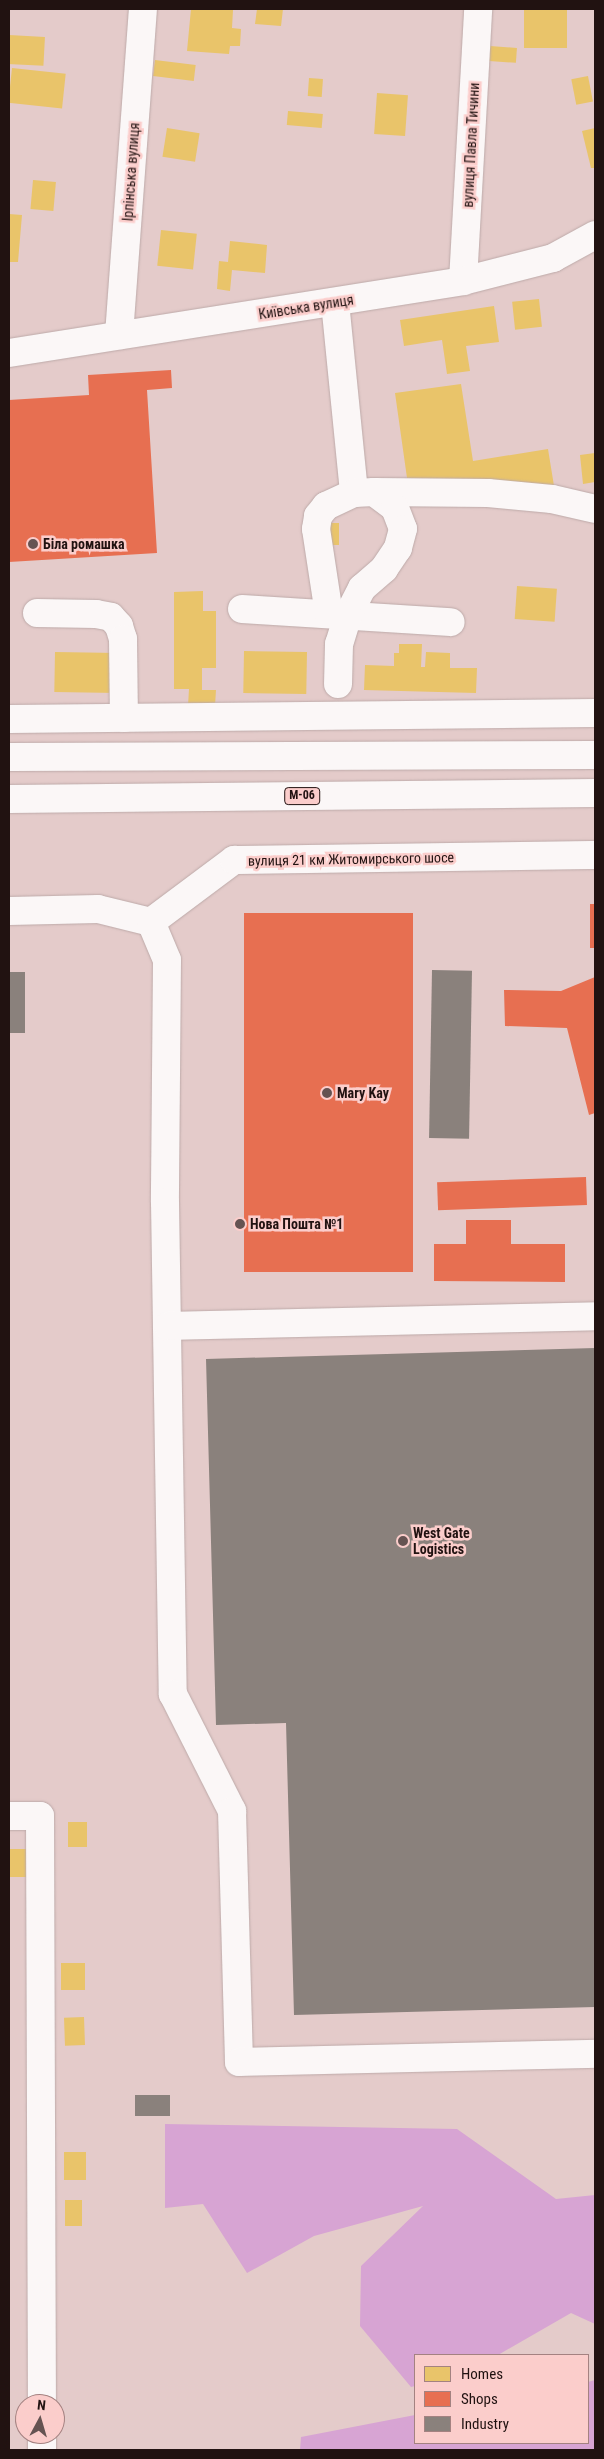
<!DOCTYPE html>
<meta charset="utf-8">
<style>
body{margin:0}
#map{position:relative;width:604px;height:2459px;overflow:hidden;background:#e4cbca;font-family:"Roboto Condensed",sans-serif}
div>[style]{position:absolute}
[style*='--x']{left:calc(var(--x)*1px);top:calc(var(--y)*1px);width:calc(var(--w)*1px);rotate:calc(var(--a)*1deg)}
.green>*{inset:0;background:#d7a4d3}
.homes>*{inset:0;background:#e9c46a;transform-origin:0 0}
.shops>*{inset:0;background:#e76f51;transform-origin:0 0}
.industry>*{inset:0;background:#8a817c;transform-origin:0 0}
.roads{filter:drop-shadow(0 0 1px #bdaaa9) drop-shadow(0 0 1px #bdaaa9)}
.minor>*{height:28px;margin:-14px;padding:0 14px;transform-origin:14px;border-radius:14px;background:#fbf7f7}
.highway>*{height:28px;margin:-14px;padding:0 14px;transform-origin:14px;border-radius:14px;background:#fbf7f7}
.dots>*{width:14px;height:14px;translate:-50% -50%;box-sizing:border-box;border:2px solid #fbcdcb;border-radius:50%}
span{translate:-50% -50%;white-space:nowrap;text-align:center;line-height:1.15;-webkit-text-stroke:5px #fbcdcb;paint-order:stroke}
.shield-label span{padding:1px 4px;background:#fbcdcb;border:1px solid;border-radius:4px;-webkit-text-stroke-width:0}
.shield-label{font-size:12px;color:#211211;font-weight:700}
.street-label{font-size:14px;color:#211211}
.poi-label{font-size:14px;color:#211211;font-weight:700}
.left{translate:0 -50%;text-align:left}
.frame{position:absolute;inset:0;border:10px solid #211211;pointer-events:none}
.legend{position:absolute;left:414px;top:2354px;width:175px;height:90px;box-sizing:border-box;background:#fbcdcb;border:1px solid #a48281;margin:0;padding:6px 9px;list-style:none;font-size:15px;color:#211211}
.legend li{display:flex;align-items:center;gap:10px;height:25px}
.legend b{width:25px;border:1px solid #a48281}
.north{position:absolute;left:15px;top:2394px;width:50px;height:50px;box-sizing:border-box;background:#fbcdcb;border:1px solid #a48281;border-radius:50%;rotate:6deg;font-size:14px;font-weight:700;line-height:20px;text-align:center;color:#211211}
.north::after{content:'';display:block;margin:auto;width:18px;height:22px;background:#655352;clip-path:polygon(50% 0,100% 100%,50% 72%,0 100%)}
</style>
<div id="map">
<div class="green">
<div style="clip-path:polygon(165px 2124px,457px 2129px,556px 2199px,595px 2195px,595px 2324px,571px 2313px,498px 2355px,415px 2355px,415px 2386px,411px 2387px,360px 2326px,361px 2266px,423px 2206px,314px 2236px,247px 2273px,203px 2204px,165px 2208px)"></div>
<div style="clip-path:polygon(595px 2380px,595px 2450px,300px 2450px,301px 2437px,415px 2415px,415px 2443px,588px 2443px,588px 2382px)"></div>
</div>
<div class="homes">
<div style="clip-path:polygon(191px 9px,233px 10px,232px 28px,241px 29px,240px 46px,230px 46px,229px 54px,187px 51px)"></div>
<div style="clip-path:polygon(257px 9px,283px 9px,281px 26px,255px 24px)"></div>
<div style="left:524px;top:9px;width:43px;height:39px"></div>
<div style="left:9px;top:35px;width:36px;height:29px;rotate:3deg"></div>
<div style="left:490px;top:46px;width:27px;height:15px;rotate:4deg"></div>
<div style="left:155px;top:60px;width:41px;height:16px;rotate:7deg"></div>
<div style="left:12px;top:68px;width:54px;height:35px;rotate:6deg"></div>
<div style="left:588px;top:76px;width:26px;height:17px;rotate:79deg"></div>
<div style="left:309px;top:78px;width:14px;height:18px;rotate:4deg"></div>
<div style="left:377px;top:93px;width:31px;height:41px;rotate:4deg"></div>
<div style="left:288px;top:111px;width:35px;height:14px;rotate:5deg"></div>
<div style="left:167px;top:128px;width:33px;height:29px;rotate:9deg"></div>
<div style="clip-path:polygon(595px 128px,595px 168px,591px 168px,582px 131px)"></div>
<div style="left:33px;top:180px;width:23px;height:29px;rotate:5deg"></div>
<div style="clip-path:polygon(9px 214px,22px 215px,18px 262px,9px 262px)"></div>
<div style="left:161px;top:230px;width:36px;height:36px;rotate:6deg"></div>
<div style="clip-path:polygon(230px 241px,267px 245px,265px 273px,232px 270px,230px 291px,217px 289px,219px 261px,228px 262px)"></div>
<div style="left:539px;top:299px;width:28px;height:27px;rotate:84deg"></div>
<div style="clip-path:polygon(494px 306px,499px 342px,466px 346px,470px 371px,447px 374px,442px 340px,404px 346px,400px 320px)"></div>
<div style="clip-path:polygon(461px 384px,473px 461px,548px 449px,555px 492px,407px 478px,395px 393px)"></div>
<div style="clip-path:polygon(595px 453px,595px 482px,583px 484px,580px 455px)"></div>
<div style="left:324px;top:523px;width:15px;height:22px"></div>
<div style="left:517px;top:586px;width:40px;height:33px;rotate:4deg"></div>
<div style="clip-path:polygon(203px 591px,203px 611px,216px 611px,216px 668px,202px 668px,202px 690px,216px 690px,215px 706px,188px 706px,189px 689px,174px 689px,174px 592px)"></div>
<div style="clip-path:polygon(399px 644px,422px 644px,421px 667px,425px 667px,426px 652px,450px 653px,450px 668px,477px 668px,476px 693px,364px 690px,365px 665px,394px 666px,394px 653px,399px 653px)"></div>
<div style="left:244px;top:651px;width:63px;height:42px;rotate:1deg"></div>
<div style="left:55px;top:652px;width:63px;height:40px;rotate:1deg"></div>
<div style="left:68px;top:1822px;width:19px;height:25px"></div>
<div style="left:9px;top:1849px;width:18px;height:28px"></div>
<div style="left:61px;top:1963px;width:24px;height:27px"></div>
<div style="left:84px;top:2017px;width:28px;height:20px;rotate:88deg"></div>
<div style="left:64px;top:2152px;width:22px;height:28px"></div>
<div style="left:65px;top:2200px;width:17px;height:26px"></div>
</div>
<div class="shops">
<div style="clip-path:polygon(171px 370px,172px 388px,147px 390px,157px 553px,9px 562px,9px 400px,89px 395px,88px 375px)"></div>
<div style="left:590px;top:904px;width:5px;height:44px"></div>
<div style="left:244px;top:913px;width:169px;height:359px"></div>
<div style="clip-path:polygon(595px 977px,595px 1113px,589px 1115px,567px 1028px,505px 1026px,504px 990px,561px 991px)"></div>
<div style="left:586px;top:1177px;width:28px;height:149px;rotate:88deg"></div>
<div style="clip-path:polygon(466px 1220px,511px 1220px,511px 1244px,565px 1244px,565px 1282px,434px 1281px,434px 1244px,466px 1244px)"></div>
</div>
<div class="industry">
<div style="left:432px;top:970px;width:40px;height:168px;rotate:1deg"></div>
<div style="left:9px;top:972px;width:16px;height:61px"></div>
<div style="clip-path:polygon(595px 1348px,595px 2007px,294px 2015px,286px 1723px,216px 1725px,206px 1359px)"></div>
<div style="left:170px;top:2095px;width:21px;height:35px;rotate:90deg"></div>
</div>
<div class="roads">
<div class="minor">
<div style="--x:463;--y:281;--w:272;--a:-86.8"></div>
<div style="--x:335;--y:302;--w:192;--a:84.3"></div>
<div style="--x:119;--y:335;--w:327;--a:-85.8"></div>
<div style="--x:9;--y:353;--w:460;--a:-9"></div>
<div style="--x:463;--y:281;--w:93;--a:-14.3"></div>
<div style="--x:553;--y:258;--w:48;--a:-28.7"></div>
<div style="--x:374;--y:492;--w:114;--a:0.5"></div>
<div style="--x:488;--y:493;--w:64;--a:5.4"></div>
<div style="--x:552;--y:499;--w:44;--a:13.1"></div>
<div style="--x:242;--y:609;--w:209;--a:3.6"></div>
<div style="--x:37;--y:613;--w:59;--a:1"></div>
<div style="--x:96;--y:614;--w:15;--a:11"></div>
<div style="--x:111;--y:617;--w:12;--a:48"></div>
<div style="--x:119;--y:626;--w:14;--a:73"></div>
<div style="--x:123;--y:639;--w:79;--a:89.3"></div>
<div style="--x:329;--y:614;--w:86;--a:-98.7"></div>
<div style="--x:316;--y:529;--w:13;--a:-81"></div>
<div style="--x:318;--y:516;--w:13;--a:-51"></div>
<div style="--x:326;--y:506;--w:31;--a:-25"></div>
<div style="--x:354;--y:493;--w:20;--a:-3"></div>
<div style="--x:374;--y:492;--w:26;--a:37"></div>
<div style="--x:395;--y:508;--w:22;--a:69"></div>
<div style="--x:403;--y:529;--w:20;--a:105"></div>
<div style="--x:398;--y:548;--w:25;--a:124"></div>
<div style="--x:384;--y:569;--w:29;--a:139"></div>
<div style="--x:362;--y:588;--w:30;--a:117"></div>
<div style="--x:348;--y:615;--w:30;--a:107"></div>
<div style="--x:339;--y:644;--w:40;--a:91.4"></div>
<div style="--x:9;--y:719;--w:586;--a:-0.59"></div>
<div style="--x:9;--y:911;--w:89;--a:-1.3"></div>
<div style="--x:98;--y:909;--w:55;--a:13.8"></div>
<div style="--x:151;--y:922;--w:104;--a:-36.8"></div>
<div style="--x:234;--y:860;--w:361;--a:-0.8"></div>
<div style="--x:151;--y:922;--w:41;--a:67.2"></div>
<div style="--x:167;--y:960;--w:242;--a:90.5"></div>
<div style="--x:165;--y:1202;--w:492;--a:89.1"></div>
<div style="--x:173;--y:1694;--w:131;--a:63.2"></div>
<div style="--x:232;--y:1811;--w:251;--a:88.4"></div>
<div style="--x:239;--y:2062;--w:356;--a:-1.3"></div>
<div style="--x:168;--y:1326;--w:427;--a:-1.3"></div>
<div style="--x:9;--y:1816;--w:31;--a:0"></div>
<div style="--x:40;--y:1816;--w:588;--a:89.81"></div>
<div style="--x:42;--y:2434;--w:16;--a:90"></div>
</div>
<div class="highway">
<div style="--x:9;--y:757;--w:586;--a:-0.2"></div>
<div style="--x:9;--y:799;--w:586;--a:-0.59"></div>
</div>
</div>
<div class="dots">
<div style="left:33px;top:544px;background:#655352"></div>
<div style="left:327px;top:1093px;background:#655352"></div>
<div style="left:240px;top:1224px;background:#655352"></div>
<div style="left:403px;top:1541px;background:#655352"></div>
</div>
<div class="shield-label">
<span style="left:302px;top:796px">М-06</span>
</div>
<div class="street-label">
<span style="left:471px;top:145px;rotate:-87deg">вулиця Павла Тичини</span>
<span style="left:131px;top:172px;rotate:-86deg">Ірпінська вулиця</span>
<span style="left:306px;top:307px;rotate:-9deg">Київська вулиця</span>
<span style="left:351px;top:859px;rotate:-1deg">вулиця 21 км Житомирського шосе</span>
</div>
<div class="poi-label">
<span class="left" style="left:43px;top:544px">Біла ромашка</span>
<span class="left" style="left:337px;top:1093px">Mary Kay</span>
<span class="left" style="left:250px;top:1224px">Нова Пошта №1</span>
<span class="left" style="left:413px;top:1541px">West Gate<br>Logistics</span>
</div>
<div class="frame"></div>
<ul class="legend">
<li><b style="height:14px;background:#e9c46a"></b>Homes</li>
<li><b style="height:14px;background:#e76f51"></b>Shops</li>
<li><b style="height:14px;background:#8a817c"></b>Industry</li>
</ul>
<div class="north">N</div>
</div>
